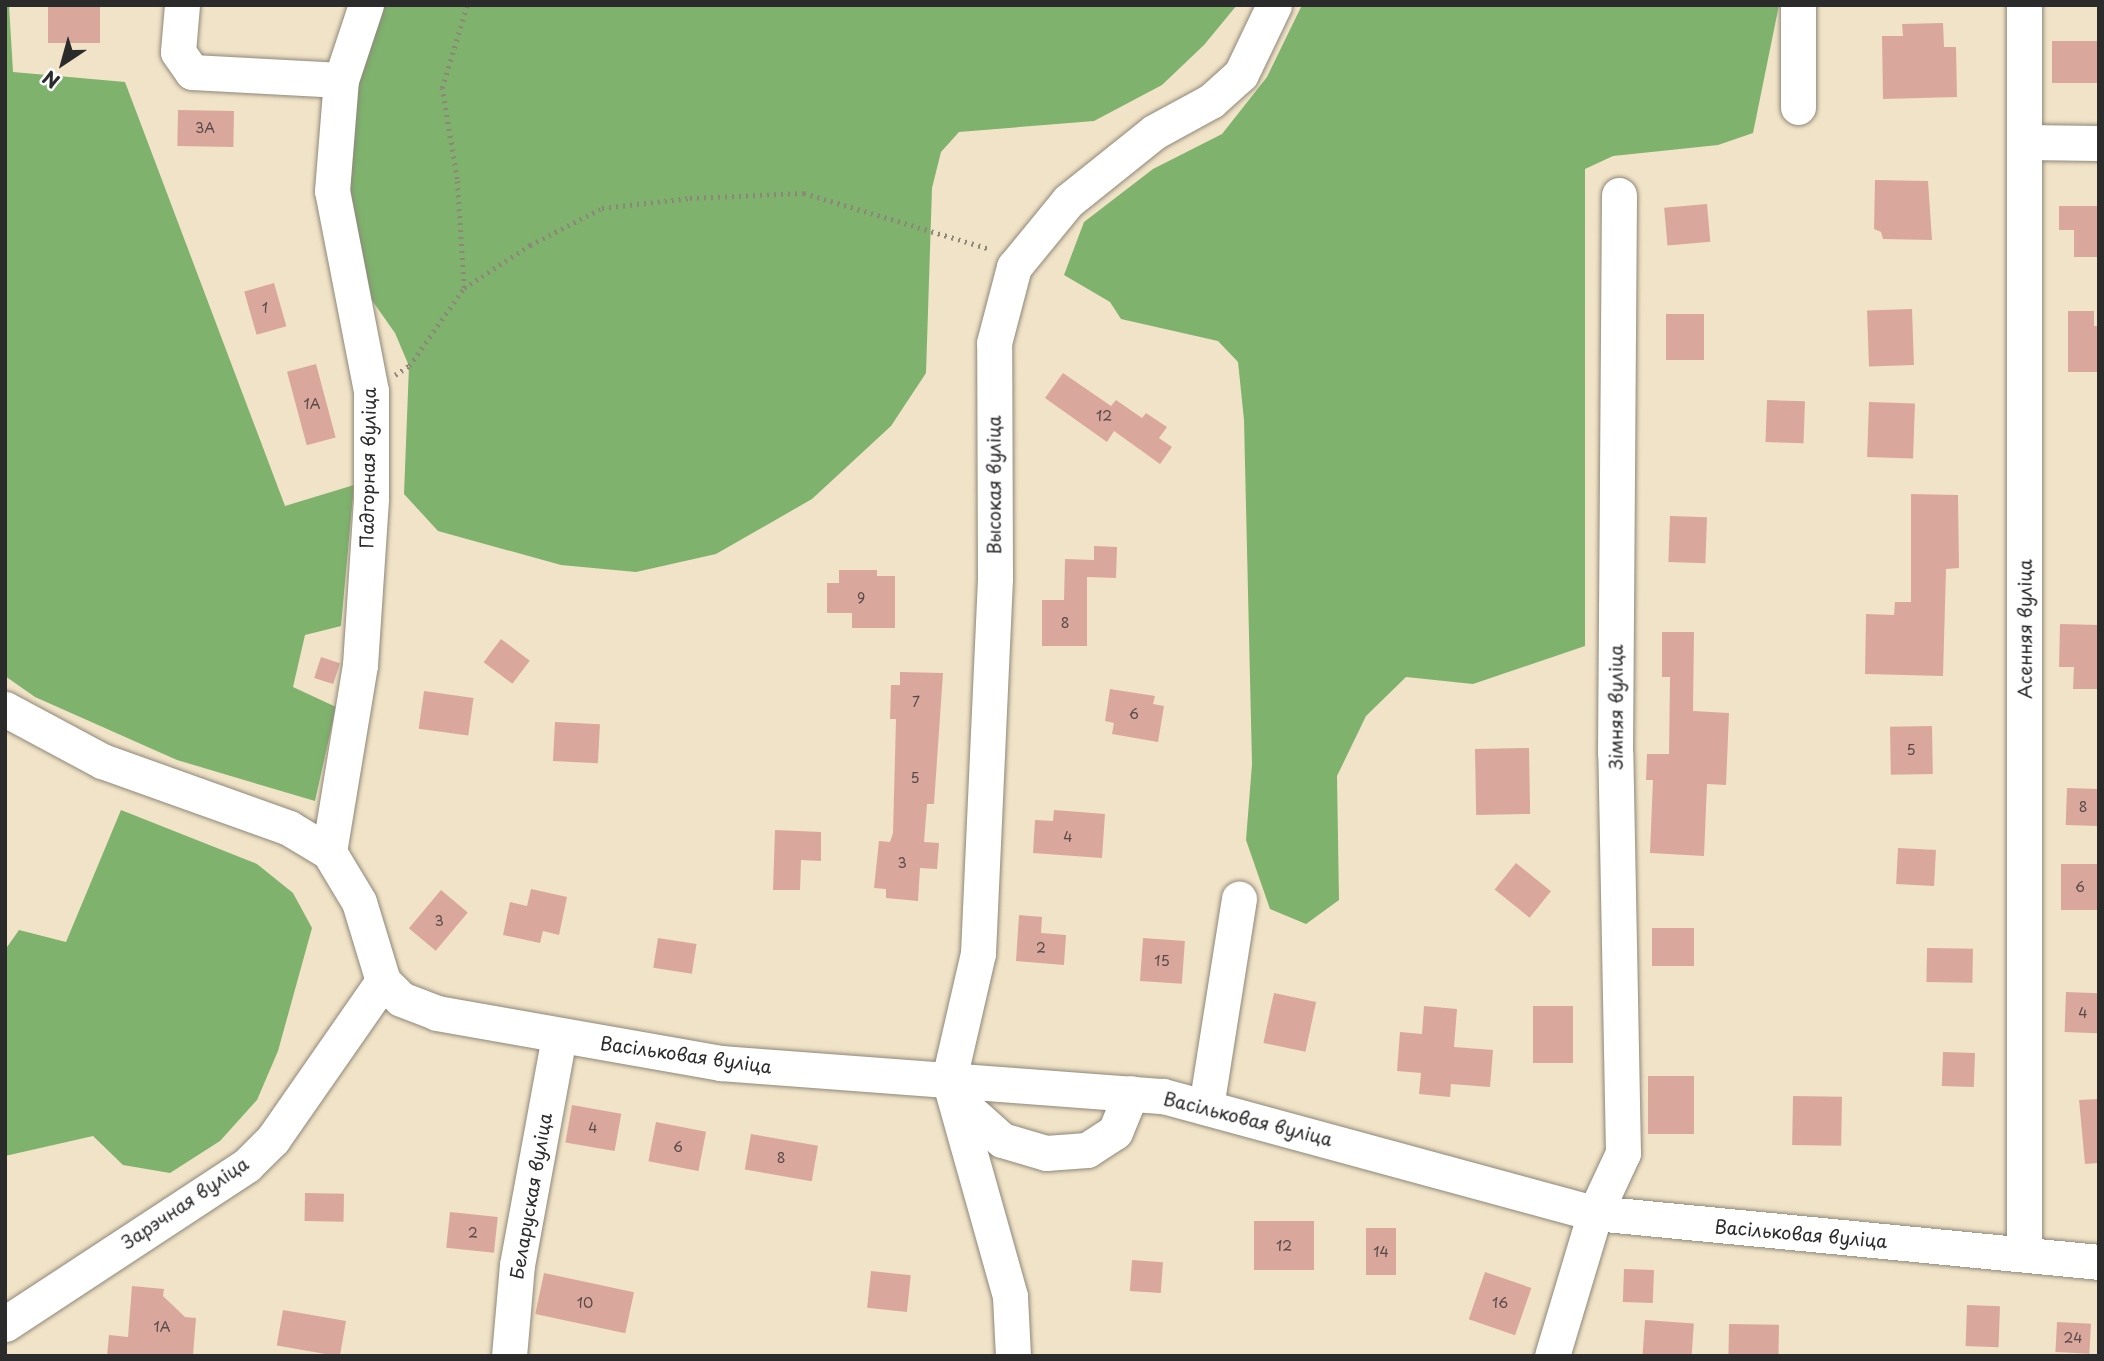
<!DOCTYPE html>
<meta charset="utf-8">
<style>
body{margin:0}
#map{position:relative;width:2104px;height:1361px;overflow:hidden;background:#f1e3c7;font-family:"Playpen Sans",sans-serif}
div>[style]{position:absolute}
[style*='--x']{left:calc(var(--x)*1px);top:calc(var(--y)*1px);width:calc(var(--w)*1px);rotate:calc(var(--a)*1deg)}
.forest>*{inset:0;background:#7eb26d}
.building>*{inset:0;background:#daa79d;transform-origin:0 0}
.path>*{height:4.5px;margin-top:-2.25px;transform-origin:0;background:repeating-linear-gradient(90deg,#8e8779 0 2px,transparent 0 7px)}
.roads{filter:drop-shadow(0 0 2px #8e8779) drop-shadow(0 0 2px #8e8779)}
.minor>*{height:35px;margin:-17.5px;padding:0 17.5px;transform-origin:17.5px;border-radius:17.5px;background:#fff}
span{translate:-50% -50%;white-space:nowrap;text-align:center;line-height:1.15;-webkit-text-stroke:5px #fff;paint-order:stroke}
.number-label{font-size:14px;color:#574a48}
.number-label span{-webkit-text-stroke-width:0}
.street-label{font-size:18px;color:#2b2b2b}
.frame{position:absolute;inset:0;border:7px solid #2b2b2b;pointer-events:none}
.north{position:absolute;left:28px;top:28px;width:70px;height:70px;-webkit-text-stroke:5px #fff;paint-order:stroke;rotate:216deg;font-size:19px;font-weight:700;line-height:28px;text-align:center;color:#2b2b2b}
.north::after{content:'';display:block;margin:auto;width:24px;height:32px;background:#2b2b2b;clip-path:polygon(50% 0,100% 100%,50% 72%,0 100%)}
</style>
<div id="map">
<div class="forest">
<div style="clip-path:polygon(5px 5px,9px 5px,13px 72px,125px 82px,285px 506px,354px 485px,341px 626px,305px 635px,293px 687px,336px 707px,315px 801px,177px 760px,35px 697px,5px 676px)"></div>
<div style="clip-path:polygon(366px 5px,1237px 5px,1204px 45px,1162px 85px,1094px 121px,959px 132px,941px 152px,932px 188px,926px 373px,891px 426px,812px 499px,716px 554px,636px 572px,561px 565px,438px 531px,404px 494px,409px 366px,395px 333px,345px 262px,332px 191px)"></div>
<div style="clip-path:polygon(1302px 5px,1779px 5px,1753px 133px,1718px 145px,1613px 156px,1585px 169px,1585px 646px,1473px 684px,1406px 677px,1366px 716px,1337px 776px,1339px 900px,1306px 924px,1270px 909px,1246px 840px,1252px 764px,1244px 420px,1238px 362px,1218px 341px,1121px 319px,1110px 302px,1064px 275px,1084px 222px,1153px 169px,1222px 134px,1267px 77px)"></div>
<div style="clip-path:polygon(121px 810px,257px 864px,293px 893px,312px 928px,278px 1051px,257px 1100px,220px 1141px,170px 1173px,123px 1165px,93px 1136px,5px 1156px,5px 950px,19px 930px,66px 942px)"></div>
</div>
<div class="building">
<div style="left:48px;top:5px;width:52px;height:38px"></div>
<div style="clip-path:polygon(1943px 23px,1944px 47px,1956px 47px,1957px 97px,1883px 99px,1882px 36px,1903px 36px,1902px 24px)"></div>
<div style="left:2052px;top:41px;width:47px;height:42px"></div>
<div style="left:178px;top:110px;width:56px;height:36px;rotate:1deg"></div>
<div style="clip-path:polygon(1875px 180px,1928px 181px,1932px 240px,1883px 239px,1881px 232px,1874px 229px)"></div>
<div style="left:1707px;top:204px;width:38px;height:43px;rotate:85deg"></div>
<div style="clip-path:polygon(2059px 206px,2099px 206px,2099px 257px,2074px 257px,2074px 230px,2059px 230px)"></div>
<div style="left:274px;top:283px;width:45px;height:31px;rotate:74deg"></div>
<div style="left:1912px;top:309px;width:56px;height:45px;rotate:88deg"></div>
<div style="clip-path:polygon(2068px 311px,2094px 311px,2094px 326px,2099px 326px,2099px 372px,2068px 372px)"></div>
<div style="left:1666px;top:314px;width:38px;height:46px"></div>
<div style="left:316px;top:364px;width:76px;height:30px;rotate:75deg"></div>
<div style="clip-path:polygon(1063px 373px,1111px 406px,1116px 400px,1142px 418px,1146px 413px,1167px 427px,1159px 438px,1172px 447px,1160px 464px,1114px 431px,1107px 442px,1045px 398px)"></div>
<div style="left:1767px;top:400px;width:38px;height:42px;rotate:2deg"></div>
<div style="left:1869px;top:402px;width:46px;height:55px;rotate:2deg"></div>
<div style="clip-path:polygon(1911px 494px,1958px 495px,1959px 568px,1946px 569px,1943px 676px,1865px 674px,1866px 614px,1894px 615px,1895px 602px,1911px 602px)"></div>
<div style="left:1670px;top:516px;width:37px;height:46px;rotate:2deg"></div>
<div style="clip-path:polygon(1094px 546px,1117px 547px,1116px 578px,1087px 577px,1087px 646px,1042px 646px,1042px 600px,1064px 600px,1065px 559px,1094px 560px)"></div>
<div style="clip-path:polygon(839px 570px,877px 570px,877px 576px,895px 576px,895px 628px,852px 628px,852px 613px,827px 613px,827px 583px,839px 583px)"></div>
<div style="clip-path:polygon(2060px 624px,2099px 625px,2099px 689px,2073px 689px,2074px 667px,2059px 667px)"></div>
<div style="clip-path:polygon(1662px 632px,1694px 632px,1693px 711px,1729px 713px,1726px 785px,1707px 784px,1704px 856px,1650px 853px,1653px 780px,1646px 780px,1647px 754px,1669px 754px,1670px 677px,1662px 677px)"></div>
<div style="left:501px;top:639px;width:36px;height:29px;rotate:37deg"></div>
<div style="left:321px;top:657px;width:20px;height:22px;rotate:18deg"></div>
<div style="clip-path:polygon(900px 672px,943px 673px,934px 804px,927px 804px,924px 842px,939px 843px,937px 869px,920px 868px,918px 901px,886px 898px,886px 889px,874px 888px,879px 841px,890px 842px,893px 833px,896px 719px,890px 719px,891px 685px,900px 685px)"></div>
<div style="clip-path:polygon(1110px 689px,1155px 696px,1153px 704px,1164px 706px,1158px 742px,1112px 734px,1114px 723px,1105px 721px)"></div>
<div style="left:424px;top:691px;width:50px;height:38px;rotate:8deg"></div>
<div style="left:555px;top:722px;width:45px;height:39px;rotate:3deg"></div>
<div style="left:1932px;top:726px;width:48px;height:42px;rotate:89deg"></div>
<div style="left:1529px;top:748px;width:66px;height:54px;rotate:89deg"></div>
<div style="left:2067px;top:788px;width:32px;height:37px;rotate:2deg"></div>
<div style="clip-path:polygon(1054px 810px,1105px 814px,1102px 858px,1033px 853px,1035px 820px,1053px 821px)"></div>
<div style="clip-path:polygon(775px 830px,821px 832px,821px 861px,801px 860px,800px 890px,773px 890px)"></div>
<div style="left:1898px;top:848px;width:38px;height:36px;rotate:3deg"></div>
<div style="left:1516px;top:863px;width:45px;height:34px;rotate:39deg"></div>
<div style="left:2061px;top:864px;width:38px;height:46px"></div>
<div style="clip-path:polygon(531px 889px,567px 897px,559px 935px,543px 931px,540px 943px,503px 935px,510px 902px,527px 906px)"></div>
<div style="left:441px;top:890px;width:35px;height:50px;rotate:40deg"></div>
<div style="clip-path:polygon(1019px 915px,1042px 917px,1041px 933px,1066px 935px,1064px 965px,1016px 961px)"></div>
<div style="left:1652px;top:928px;width:42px;height:38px"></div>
<div style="left:658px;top:938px;width:39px;height:30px;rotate:9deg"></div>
<div style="left:1143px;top:938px;width:42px;height:43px;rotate:4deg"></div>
<div style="left:1927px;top:948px;width:46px;height:34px;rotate:1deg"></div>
<div style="left:2066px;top:992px;width:33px;height:40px;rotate:2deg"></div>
<div style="left:1274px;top:993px;width:43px;height:51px;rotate:12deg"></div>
<div style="clip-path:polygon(1424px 1006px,1457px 1009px,1454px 1047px,1493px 1050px,1490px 1087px,1451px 1084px,1450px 1097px,1419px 1094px,1421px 1073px,1397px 1071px,1400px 1032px,1422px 1034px)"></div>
<div style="left:1533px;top:1006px;width:40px;height:57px"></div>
<div style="left:1943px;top:1052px;width:32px;height:34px;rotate:2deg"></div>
<div style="left:1648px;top:1076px;width:46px;height:58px"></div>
<div style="left:1793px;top:1096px;width:49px;height:49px;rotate:1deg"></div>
<div style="clip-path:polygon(2099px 1099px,2099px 1163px,2085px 1164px,2079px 1100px)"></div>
<div style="left:572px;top:1105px;width:50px;height:38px;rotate:10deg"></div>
<div style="left:656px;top:1122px;width:51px;height:40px;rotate:11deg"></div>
<div style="left:751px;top:1134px;width:68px;height:36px;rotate:10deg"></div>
<div style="left:305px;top:1193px;width:39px;height:28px;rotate:1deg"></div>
<div style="left:450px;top:1212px;width:48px;height:36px;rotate:6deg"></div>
<div style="left:1314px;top:1221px;width:49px;height:60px;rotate:90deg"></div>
<div style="left:1366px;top:1228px;width:30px;height:47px"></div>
<div style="left:1132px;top:1260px;width:31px;height:31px;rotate:4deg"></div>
<div style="left:1624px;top:1269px;width:30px;height:33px;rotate:2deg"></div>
<div style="left:871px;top:1271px;width:40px;height:37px;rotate:6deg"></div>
<div style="left:1485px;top:1272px;width:49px;height:50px;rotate:19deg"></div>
<div style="left:544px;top:1273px;width:92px;height:42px;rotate:12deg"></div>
<div style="clip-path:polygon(132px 1286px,164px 1289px,163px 1296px,185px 1317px,196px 1318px,193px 1355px,107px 1356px,109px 1335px,128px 1337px)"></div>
<div style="left:1967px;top:1305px;width:33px;height:41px;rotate:2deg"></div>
<div style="left:283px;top:1310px;width:64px;height:36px;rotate:10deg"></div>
<div style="left:1645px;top:1320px;width:49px;height:36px;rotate:4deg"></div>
<div style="left:2057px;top:1322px;width:34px;height:30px;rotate:3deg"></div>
<div style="left:1729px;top:1324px;width:50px;height:32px;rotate:1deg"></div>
</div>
<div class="path">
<div style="--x:464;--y:288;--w:109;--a:-93.7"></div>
<div style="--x:457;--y:179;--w:92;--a:-99.4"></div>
<div style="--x:442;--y:88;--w:87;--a:-73.2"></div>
<div style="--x:395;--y:375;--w:17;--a:-33"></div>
<div style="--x:409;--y:366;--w:95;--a:-54.8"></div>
<div style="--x:464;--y:288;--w:79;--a:-33.1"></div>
<div style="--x:530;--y:245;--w:81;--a:-27.2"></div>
<div style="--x:602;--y:208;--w:89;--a:-6.5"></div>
<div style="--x:690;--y:198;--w:114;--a:-2.5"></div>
<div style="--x:804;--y:193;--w:195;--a:16.7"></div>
</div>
<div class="roads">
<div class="minor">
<div style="--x:182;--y:5;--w:47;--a:94.9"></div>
<div style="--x:178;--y:52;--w:24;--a:55"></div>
<div style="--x:192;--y:72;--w:149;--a:3.1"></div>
<div style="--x:2024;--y:5;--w:1249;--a:90"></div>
<div style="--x:1798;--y:107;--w:102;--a:-90"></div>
<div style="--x:2025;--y:142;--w:74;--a:0.8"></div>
<div style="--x:5;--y:709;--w:110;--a:28.2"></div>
<div style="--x:102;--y:761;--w:199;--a:19.7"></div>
<div style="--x:289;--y:828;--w:47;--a:31"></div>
<div style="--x:329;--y:852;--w:58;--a:59"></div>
<div style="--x:359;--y:902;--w:83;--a:73.1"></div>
<div style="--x:383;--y:981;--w:25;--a:45"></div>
<div style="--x:401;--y:999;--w:39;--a:21"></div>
<div style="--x:437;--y:1013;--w:288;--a:10"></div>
<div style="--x:721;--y:1063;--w:443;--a:4.3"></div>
<div style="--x:1163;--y:1096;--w:448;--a:15.2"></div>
<div style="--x:1595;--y:1213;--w:506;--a:5.55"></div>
<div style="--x:329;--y:852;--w:190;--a:-80.6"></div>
<div style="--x:360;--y:665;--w:167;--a:-86.2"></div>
<div style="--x:371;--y:498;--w:107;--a:-90"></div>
<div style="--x:371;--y:391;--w:204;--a:-101"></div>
<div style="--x:332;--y:191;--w:111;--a:-85.4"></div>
<div style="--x:341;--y:80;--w:79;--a:-71.6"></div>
<div style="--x:955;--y:1098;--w:63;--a:41.8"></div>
<div style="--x:1002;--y:1140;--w:46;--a:16.5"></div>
<div style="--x:1046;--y:1153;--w:41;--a:-4.2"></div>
<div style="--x:1087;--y:1150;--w:33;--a:-33"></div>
<div style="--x:1115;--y:1132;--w:42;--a:-67.7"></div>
<div style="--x:1206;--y:1107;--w:211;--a:-81"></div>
<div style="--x:5;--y:1324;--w:290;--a:-33.3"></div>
<div style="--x:247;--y:1165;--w:37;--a:-45"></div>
<div style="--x:273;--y:1139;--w:193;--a:-55.2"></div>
<div style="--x:509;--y:1356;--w:91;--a:-85"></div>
<div style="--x:517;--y:1265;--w:232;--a:-79.6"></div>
<div style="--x:1013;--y:1356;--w:60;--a:-92.9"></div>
<div style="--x:1010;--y:1296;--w:225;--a:-105.7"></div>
<div style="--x:949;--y:1079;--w:129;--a:-77"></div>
<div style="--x:978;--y:953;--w:375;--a:-87.4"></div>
<div style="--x:995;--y:578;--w:235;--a:-90.2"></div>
<div style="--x:994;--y:343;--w:79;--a:-75.3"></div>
<div style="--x:1014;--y:267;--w:85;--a:-50.7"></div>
<div style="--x:1068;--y:201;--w:110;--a:-38.7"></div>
<div style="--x:1154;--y:132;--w:65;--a:-28.5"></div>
<div style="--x:1211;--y:101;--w:40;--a:-42"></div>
<div style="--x:1241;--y:74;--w:76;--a:-64.4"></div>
<div style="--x:1552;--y:1356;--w:149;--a:-73.3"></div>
<div style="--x:1595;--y:1213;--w:66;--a:-65"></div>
<div style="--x:1623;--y:1153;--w:400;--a:-91.1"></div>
<div style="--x:1615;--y:753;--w:558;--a:-89.59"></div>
</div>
</div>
<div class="number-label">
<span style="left:205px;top:128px">3А</span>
<span style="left:265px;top:308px">1</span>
<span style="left:312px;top:404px">1А</span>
<span style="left:1104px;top:416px">12</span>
<span style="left:861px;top:598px">9</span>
<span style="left:1065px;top:623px">8</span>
<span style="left:916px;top:702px">7</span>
<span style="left:1134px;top:714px">6</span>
<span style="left:1911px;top:750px">5</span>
<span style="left:915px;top:778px">5</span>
<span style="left:2083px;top:807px">8</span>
<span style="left:1068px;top:837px">4</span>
<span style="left:902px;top:863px">3</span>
<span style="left:2080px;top:887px">6</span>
<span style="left:439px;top:921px">3</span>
<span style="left:1041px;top:948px">2</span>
<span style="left:1162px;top:961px">15</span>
<span style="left:2083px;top:1013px">4</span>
<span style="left:593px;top:1128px">4</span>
<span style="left:678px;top:1147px">6</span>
<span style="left:781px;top:1158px">8</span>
<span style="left:473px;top:1233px">2</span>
<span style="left:1284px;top:1246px">12</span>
<span style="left:1381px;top:1252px">14</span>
<span style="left:585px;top:1303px">10</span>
<span style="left:1500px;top:1303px">16</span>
<span style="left:162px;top:1327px">1А</span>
<span style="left:2073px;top:1338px">24</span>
</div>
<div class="street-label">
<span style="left:368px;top:468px;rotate:-89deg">Падгорная вуліца</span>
<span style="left:994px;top:485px;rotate:-90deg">Высокая вуліца</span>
<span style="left:2025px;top:629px;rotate:-90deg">Асенняя вуліца</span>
<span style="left:1616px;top:707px;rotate:-90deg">Зімняя вуліца</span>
<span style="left:686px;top:1055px;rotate:8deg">Васільковая вуліца</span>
<span style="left:1248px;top:1119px;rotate:14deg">Васільковая вуліца</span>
<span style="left:531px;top:1196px;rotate:-80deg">Беларуская вуліца</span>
<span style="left:185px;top:1203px;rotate:-34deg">Зарэчная вуліца</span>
<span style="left:1801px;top:1234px;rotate:5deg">Васільковая вуліца</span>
</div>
<div class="frame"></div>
<div class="north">N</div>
</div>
